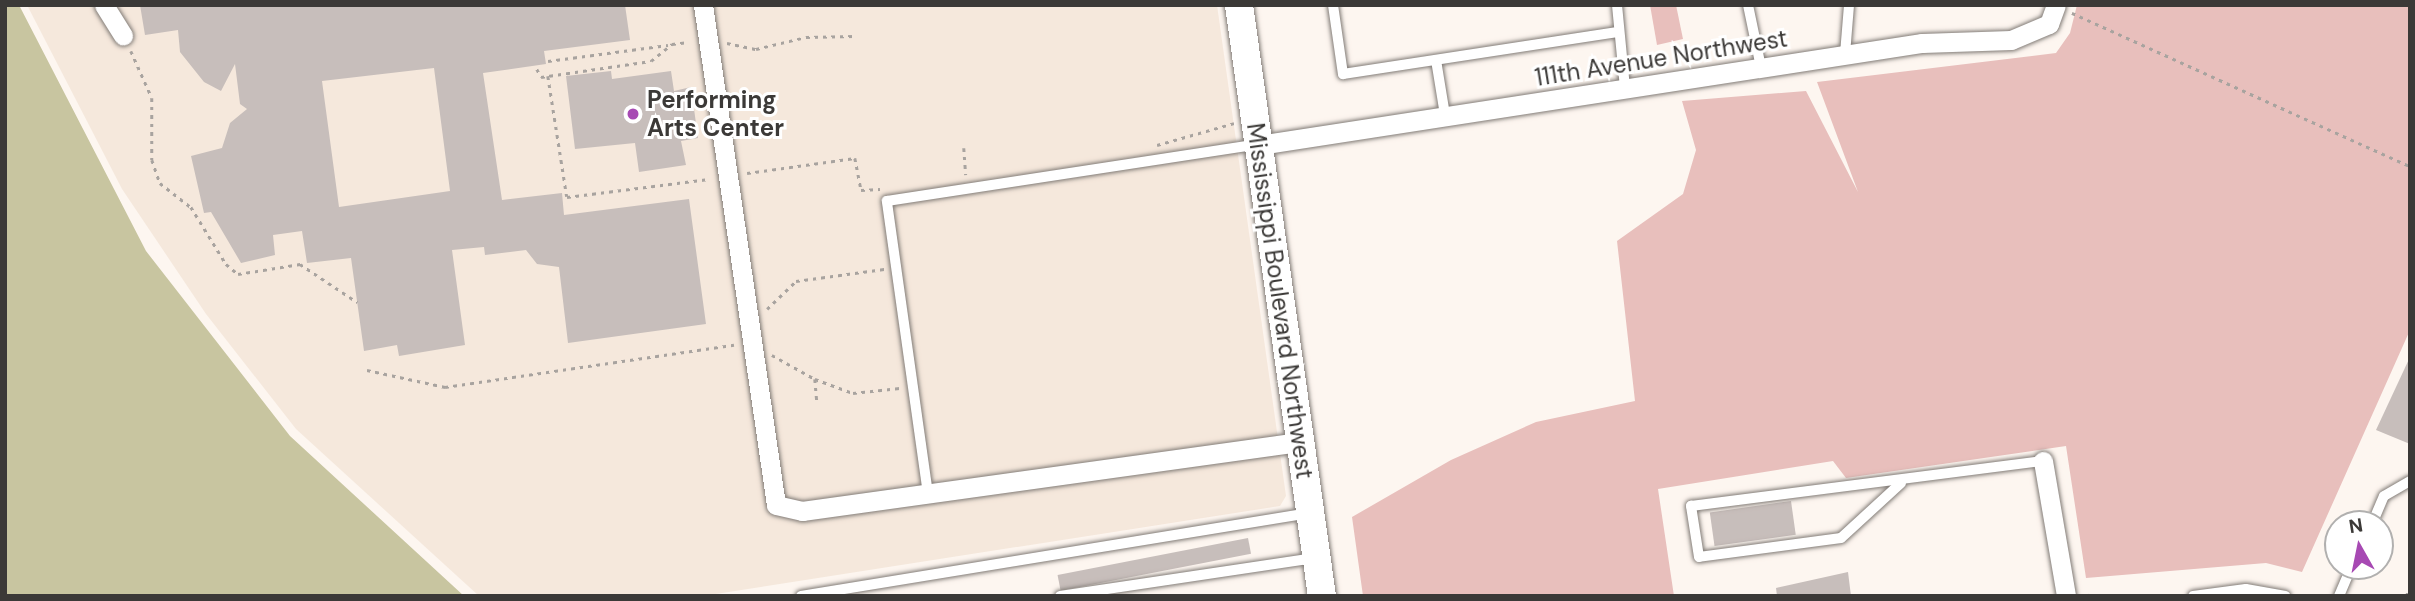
<!DOCTYPE html>
<style>
body{margin:0}
#map{position:relative;width:2415px;height:601px;overflow:hidden;background:#fdf6f0;font-family:"DM Sans",sans-serif}
div>[style]{position:absolute}
[style*='--x']{left:calc(var(--x)*1px);top:calc(var(--y)*1px);width:calc(var(--w)*1px);rotate:calc(var(--a)*1deg)}
.built>*{inset:0;background:#f5e8dc}
.green>*{inset:0;background:#e8bfbc}
.water>*{inset:0;background:#c8c5a0}
.building>*{inset:0;background:#c7bebb;transform-origin:0 0}
.path>*{height:2.5px;margin-top:-1.25px;transform-origin:0;background:repeating-linear-gradient(90deg,#a8a39f 0 3.5px,transparent 0 8.5px)}
.roads{filter:drop-shadow(0 0 2px #827c77) drop-shadow(0 0 2px #827c77)}
.lane>*{height:10px;margin:-5px;padding:0 5px;transform-origin:5px;border-radius:5px;background:#fff}
.street>*{height:19px;margin:-9.5px;padding:0 9.5px;transform-origin:9.5px;border-radius:9.5px;background:#fff}
.secondary>*{height:28px;margin:-14px;padding:0 14px;transform-origin:14px;border-radius:14px;background:#fff}
.dots>*{width:19px;height:19px;translate:-50% -50%;box-sizing:border-box;border:4px solid #fff;border-radius:50%}
span{translate:-50% -50%;white-space:nowrap;text-align:center;line-height:1.15;-webkit-text-stroke:6px #fff;paint-order:stroke}
.street-label{font-size:24px;color:#3b3937}
.poi-label{font-size:24px;color:#3b3937;font-weight:700}
.left{translate:0 -50%;text-align:left}
.frame{position:absolute;inset:0;border:7px solid #3b3937;pointer-events:none}
.north{position:absolute;left:2324px;top:510px;width:70px;height:70px;box-sizing:border-box;background:#fff;border:2px solid #b1b0af;border-radius:50%;rotate:351deg;font-size:19px;font-weight:700;line-height:28px;text-align:center;color:#3b3937}
.north::after{content:'';display:block;margin:auto;width:24px;height:32px;background:#a749b3;clip-path:polygon(50% 0,100% 100%,50% 72%,0 100%)}
</style>
<div id="map">
<div class="built">
<div style="clip-path:polygon(27px 5px,1217px 5px,1286px 496px,1280px 506px,703px 596px,479px 596px,296px 429px,206px 314px,122px 189px)"></div>
</div>
<div class="green">
<div style="clip-path:polygon(1650px 5px,1676px 5px,1683px 39px,1657px 45px)"></div>
<div style="clip-path:polygon(2077px 5px,2410px 5px,2410px 330px,2302px 572px,2266px 563px,2086px 578px,2066px 446px,1846px 478px,1833px 461px,1658px 489px,1674px 596px,1363px 596px,1352px 517px,1451px 460px,1536px 422px,1635px 401px,1617px 241px,1683px 194px,1696px 150px,1682px 101px,1806px 91px,1858px 192px,1817px 82px,2056px 53px,2070px 33px)"></div>
</div>
<div class="water">
<div style="clip-path:polygon(5px 5px,19px 5px,146px 251px,290px 436px,464px 596px,5px 596px)"></div>
</div>
<div class="building">
<div style="clip-path:polygon(evenodd,140px 5px,625px 5px,630px 40px,544px 51px,546px 64px,483px 73px,502px 200px,562px 193px,564px 215px,689px 199px,706px 324px,568px 343px,559px 267px,537px 264px,526px 250px,485px 255px,484px 247px,452px 250px,465px 345px,399px 356px,397px 345px,364px 351px,351px 258px,307px 263px,302px 231px,273px 235px,275px 255px,241px 263px,211px 212px,204px 213px,191px 156px,222px 148px,230px 123px,247px 109px,240px 104px,235px 64px,221px 91px,204px 82px,180px 52px,178px 30px,145px 35px,140px 5px,434px 68px,450px 191px,339px 207px,322px 81px,434px 68px)"></div>
<div style="clip-path:polygon(611px 71px,612px 79px,671px 71px,674px 91px,691px 87px,698px 138px,681px 141px,686px 165px,639px 172px,635px 143px,575px 149px,566px 76px)"></div>
<div style="clip-path:polygon(2410px 357px,2410px 444px,2376px 430px)"></div>
<div style="left:1791px;top:501px;width:34px;height:82px;rotate:82deg"></div>
<div style="left:1248px;top:538px;width:16px;height:194px;rotate:79deg"></div>
<div style="clip-path:polygon(1848px 572px,1851px 596px,1777px 596px,1776px 588px)"></div>
</div>
<div class="path">
<div style="--x:2072;--y:13;--w:371;--a:24.4"></div>
<div style="--x:727;--y:43;--w:30;--a:12"></div>
<div style="--x:756;--y:49;--w:51;--a:-13.5"></div>
<div style="--x:806;--y:37;--w:49;--a:-1.2"></div>
<div style="--x:131;--y:51;--w:51;--a:65.9"></div>
<div style="--x:152;--y:98;--w:62;--a:90"></div>
<div style="--x:152;--y:160;--w:24;--a:71"></div>
<div style="--x:160;--y:183;--w:39;--a:38"></div>
<div style="--x:191;--y:207;--w:67;--a:58.4"></div>
<div style="--x:226;--y:264;--w:16;--a:40"></div>
<div style="--x:238;--y:274;--w:63;--a:-9.2"></div>
<div style="--x:300;--y:264;--w:69;--a:33.7"></div>
<div style="--x:548;--y:61;--w:121;--a:-7.6"></div>
<div style="--x:537;--y:69;--w:9;--a:63"></div>
<div style="--x:541;--y:77;--w:111;--a:-8.3"></div>
<div style="--x:651;--y:61;--w:27;--a:-39"></div>
<div style="--x:672;--y:44;--w:17;--a:-7"></div>
<div style="--x:548;--y:76;--w:122;--a:81.1"></div>
<div style="--x:567;--y:197;--w:143;--a:-7.2"></div>
<div style="--x:1157;--y:145;--w:80;--a:-15.9"></div>
<div style="--x:964;--y:148;--w:27;--a:86"></div>
<div style="--x:747;--y:173;--w:109;--a:-7.9"></div>
<div style="--x:855;--y:158;--w:33;--a:79"></div>
<div style="--x:861;--y:190;--w:19;--a:-3"></div>
<div style="--x:767;--y:309;--w:40;--a:-44"></div>
<div style="--x:796;--y:281;--w:89;--a:-7.8"></div>
<div style="--x:772;--y:355;--w:49;--a:29.2"></div>
<div style="--x:815;--y:379;--w:21;--a:85"></div>
<div style="--x:367;--y:370;--w:80;--a:12.3"></div>
<div style="--x:445;--y:387;--w:292;--a:-8.3"></div>
<div style="--x:815;--y:379;--w:40;--a:20.2"></div>
<div style="--x:853;--y:393;--w:47;--a:-6.1"></div>
<div style="--x:2087;--y:594;--w:2;--a:63"></div>
<div style="--x:2406;--y:596;--w:10;--a:-66"></div>
</div>
<div class="roads">
<div class="lane">
<div style="--x:1333;--y:5;--w:70;--a:81.8"></div>
<div style="--x:1343;--y:74;--w:276;--a:-8.7"></div>
<div style="--x:1617;--y:5;--w:83;--a:84.5"></div>
<div style="--x:1748;--y:5;--w:63;--a:78.2"></div>
<div style="--x:1845;--y:54;--w:49;--a:-85.3"></div>
<div style="--x:1436;--y:60;--w:56;--a:80.7"></div>
<div style="--x:1901;--y:483;--w:81;--a:137.5"></div>
<div style="--x:1841;--y:538;--w:143;--a:172.4"></div>
<div style="--x:1699;--y:557;--w:52;--a:-98.9"></div>
<div style="--x:1691;--y:506;--w:355;--a:-7.3"></div>
<div style="--x:928;--y:494;--w:296;--a:-98"></div>
<div style="--x:887;--y:201;--w:372;--a:-8.7"></div>
<div style="--x:2372;--y:524;--w:30;--a:-67"></div>
<div style="--x:2384;--y:496;--w:30;--a:-30"></div>
<div style="--x:801;--y:596;--w:515;--a:-9.28"></div>
<div style="--x:1060;--y:596;--w:256;--a:-8.5"></div>
<div style="--x:2193;--y:596;--w:53;--a:-7.5"></div>
<div style="--x:2246;--y:589;--w:40;--a:10"></div>
<div style="--x:2339;--y:596;--w:33;--a:-67"></div>
</div>
<div class="street">
<div style="--x:104;--y:5;--w:36;--a:58"></div>
<div style="--x:703;--y:5;--w:505;--a:81.69"></div>
<div style="--x:776;--y:505;--w:27;--a:13"></div>
<div style="--x:802;--y:511;--w:502;--a:-7.9"></div>
<div style="--x:1259;--y:145;--w:671;--a:-8.75"></div>
<div style="--x:1922;--y:43;--w:89;--a:-1.9"></div>
<div style="--x:2011;--y:40;--w:41;--a:-22.8"></div>
<div style="--x:2049;--y:24;--w:20;--a:-70"></div>
<div style="--x:2043;--y:461;--w:137;--a:80.3"></div>
</div>
<div class="secondary">
<div style="--x:1239;--y:5;--w:597;--a:82.01"></div>
</div>
</div>
<div class="dots">
<div style="left:633px;top:114px;background:#a749b3"></div>
</div>
<div class="street-label">
<span style="left:1661px;top:58px;rotate:-9deg">111th Avenue Northwest</span>
<span style="left:1280px;top:301px;rotate:82deg">Mississippi Boulevard Northwest</span>
</div>
<div class="poi-label">
<span class="left" style="left:647px;top:114px">Performing<br>Arts Center</span>
</div>
<div class="frame"></div>
<div class="north">N</div>
</div>
